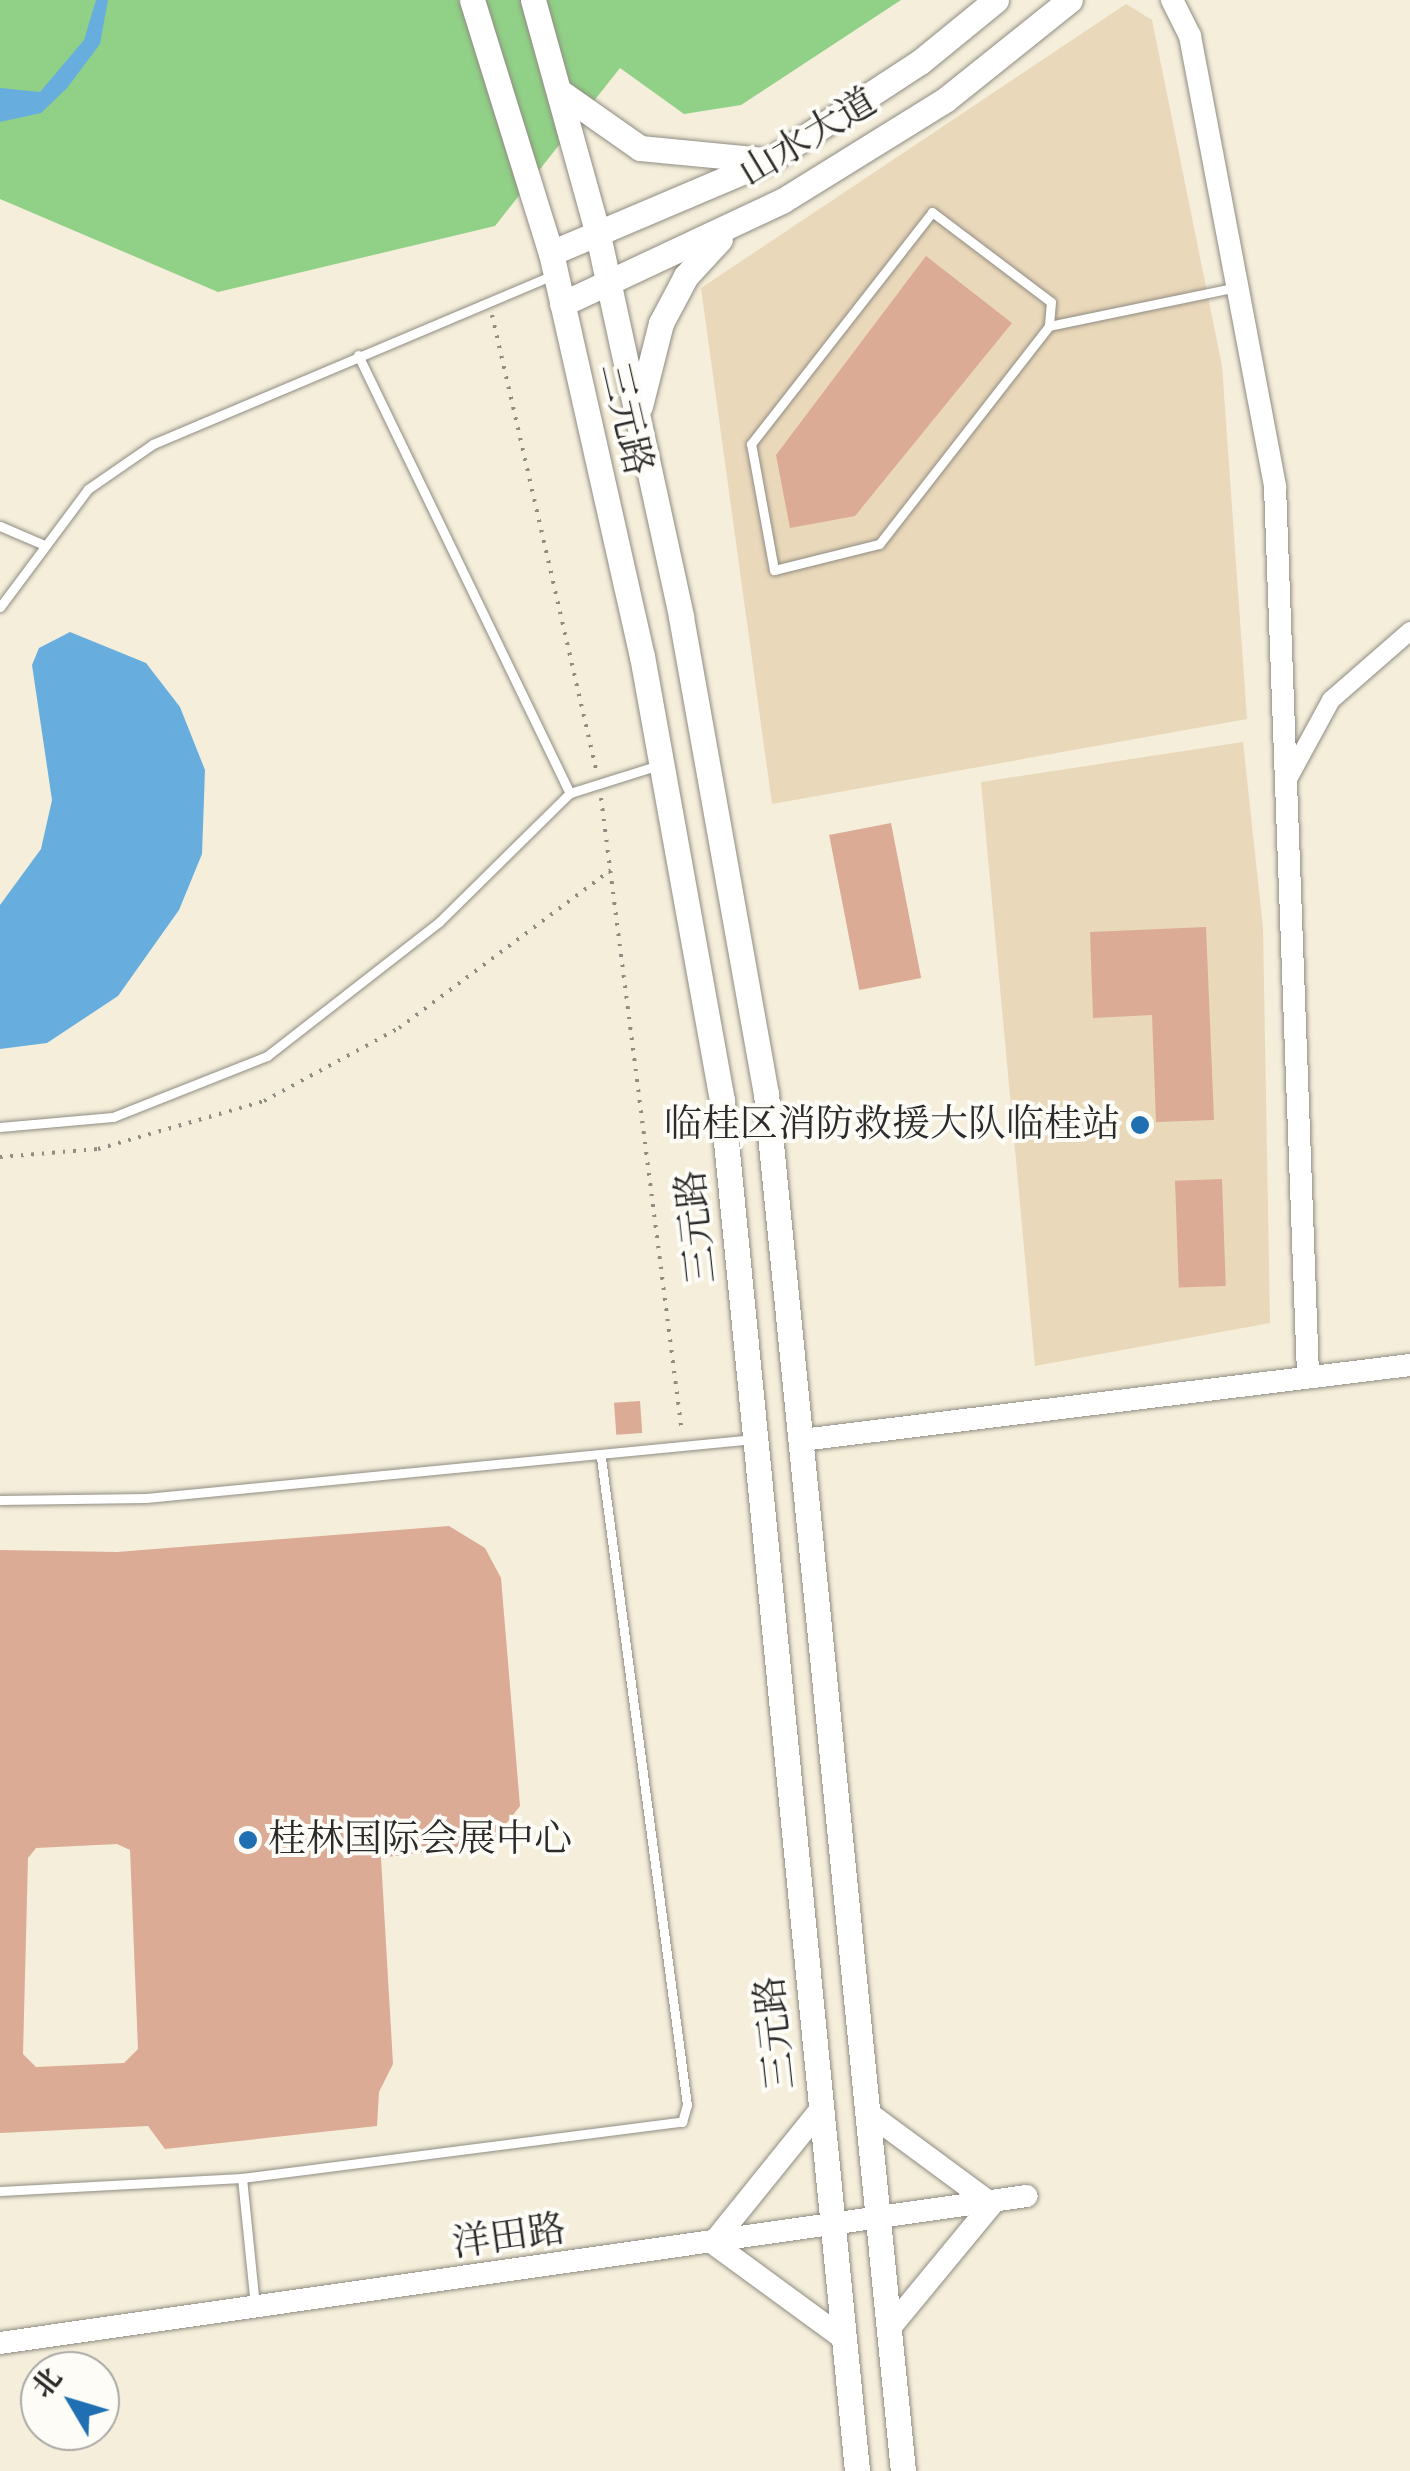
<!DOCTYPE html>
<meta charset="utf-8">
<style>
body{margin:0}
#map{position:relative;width:1410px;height:2471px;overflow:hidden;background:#f4eeda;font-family:"IM FELL Double Pica","Noto Serif SC",serif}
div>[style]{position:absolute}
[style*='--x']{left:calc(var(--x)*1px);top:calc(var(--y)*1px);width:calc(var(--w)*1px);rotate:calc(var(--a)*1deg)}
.built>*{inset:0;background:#ead8ba}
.green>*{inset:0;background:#91d087}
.water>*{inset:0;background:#67aede}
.building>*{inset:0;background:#dcab95;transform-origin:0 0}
.path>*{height:4px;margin-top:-2px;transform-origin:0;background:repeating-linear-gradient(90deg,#908c82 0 2.5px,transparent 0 10.5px)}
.roads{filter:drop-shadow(0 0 2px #908c82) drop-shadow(0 0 2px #908c82)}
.lane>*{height:9px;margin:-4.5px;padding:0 4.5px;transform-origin:4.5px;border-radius:4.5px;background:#fff}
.street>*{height:18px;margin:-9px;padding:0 9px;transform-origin:9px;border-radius:9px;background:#fff}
.secondary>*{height:22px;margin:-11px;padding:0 11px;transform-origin:11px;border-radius:11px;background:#fff}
.primary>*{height:25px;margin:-12.5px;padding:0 12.5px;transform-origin:12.5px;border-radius:12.5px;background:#fff}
.dots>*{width:28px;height:28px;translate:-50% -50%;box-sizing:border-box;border:5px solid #fdfcf7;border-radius:50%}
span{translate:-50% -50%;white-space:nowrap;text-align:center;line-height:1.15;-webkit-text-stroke:8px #fdfcf7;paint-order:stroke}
.street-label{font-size:38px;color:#2b2b2b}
.poi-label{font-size:38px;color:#2b2b2b}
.right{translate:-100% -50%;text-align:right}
.left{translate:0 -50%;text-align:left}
.north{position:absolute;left:20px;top:2351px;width:100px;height:100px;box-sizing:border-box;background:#fdfcf7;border:2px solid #a9a8a5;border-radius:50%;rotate:308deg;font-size:28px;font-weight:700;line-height:40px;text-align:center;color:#2b2b2b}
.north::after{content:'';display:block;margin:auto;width:35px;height:45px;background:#1f6fb2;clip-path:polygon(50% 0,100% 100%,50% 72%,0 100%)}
</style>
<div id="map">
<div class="built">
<div style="clip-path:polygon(1126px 4px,1152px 20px,1222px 366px,1247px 719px,772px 804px,701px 288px)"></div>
<div style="clip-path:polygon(1243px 742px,1263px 928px,1270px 1323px,1035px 1366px,981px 782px)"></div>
</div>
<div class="green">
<div style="clip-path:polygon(0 0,901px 0,741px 105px,684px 114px,620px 68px,495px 226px,218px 292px,0 199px)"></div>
</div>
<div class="water">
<div style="clip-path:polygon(96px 0,108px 0,100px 44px,67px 88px,41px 113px,0 122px,0 88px,40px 92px,84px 40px)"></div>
<div style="clip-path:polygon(70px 632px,146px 663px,180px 707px,205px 770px,202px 854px,179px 910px,118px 996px,47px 1043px,0 1049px,0 905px,41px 849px,52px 800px,32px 665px,39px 648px)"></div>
</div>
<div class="building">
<div style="clip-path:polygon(926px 256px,1012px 323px,855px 516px,790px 528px,776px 455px)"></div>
<div style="left:891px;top:823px;width:158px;height:63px;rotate:79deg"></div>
<div style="clip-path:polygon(1206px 927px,1214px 1120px,1156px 1122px,1152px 1015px,1093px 1018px,1090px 932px)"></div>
<div style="left:1222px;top:1179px;width:107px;height:47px;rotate:88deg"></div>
<div style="left:640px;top:1401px;width:32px;height:26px;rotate:86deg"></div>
<div style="clip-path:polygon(evenodd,449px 1526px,485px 1548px,501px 1578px,520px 1806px,492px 1842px,381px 1858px,393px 2064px,379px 2092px,377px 2126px,165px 2149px,148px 2126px,0 2133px,0 1550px,117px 1552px,449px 1526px,117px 1844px,130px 1850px,138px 2049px,124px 2063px,36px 2067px,23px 2054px,28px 1858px,36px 1848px,117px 1844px)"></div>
</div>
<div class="path">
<div style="--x:492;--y:315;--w:466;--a:77.1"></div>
<div style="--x:601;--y:798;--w:640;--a:82.73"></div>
<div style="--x:0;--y:1157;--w:98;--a:-4.7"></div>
<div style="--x:98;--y:1149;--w:173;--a:-16.1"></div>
<div style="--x:264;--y:1101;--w:153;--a:-28.4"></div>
<div style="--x:399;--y:1028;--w:264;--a:-36.7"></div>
</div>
<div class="roads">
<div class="lane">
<div style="--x:1049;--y:326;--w:276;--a:127.9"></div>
<div style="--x:879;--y:544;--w:108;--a:166.1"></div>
<div style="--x:774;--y:570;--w:128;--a:-100.3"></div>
<div style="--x:751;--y:444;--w:294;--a:-52"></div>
<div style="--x:932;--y:212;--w:149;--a:37.1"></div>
<div style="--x:1051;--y:302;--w:24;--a:95"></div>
<div style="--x:1049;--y:326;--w:192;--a:-11.7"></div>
<div style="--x:358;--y:355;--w:487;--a:64.2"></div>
<div style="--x:0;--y:526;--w:46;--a:23.2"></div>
<div style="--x:0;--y:607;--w:147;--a:-53.3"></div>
<div style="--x:88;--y:489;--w:79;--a:-34.7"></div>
<div style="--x:153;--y:444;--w:434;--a:-22.9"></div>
<div style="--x:0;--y:1127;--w:113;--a:-5.1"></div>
<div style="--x:113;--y:1117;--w:166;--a:-21.6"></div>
<div style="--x:267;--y:1056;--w:218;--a:-37.9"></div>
<div style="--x:439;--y:922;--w:184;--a:-44.6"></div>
<div style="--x:570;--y:793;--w:93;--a:-17.5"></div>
<div style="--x:0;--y:1500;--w:146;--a:-0.8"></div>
<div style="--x:146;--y:1498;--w:611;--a:-5.54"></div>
<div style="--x:242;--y:2178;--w:128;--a:84.2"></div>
<div style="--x:0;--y:2191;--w:242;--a:-3.1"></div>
<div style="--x:242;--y:2178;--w:444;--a:-7.3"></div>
<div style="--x:682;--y:2122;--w:18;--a:-74"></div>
<div style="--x:687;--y:2105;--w:653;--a:-97.57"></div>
</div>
<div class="street">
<div style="--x:1288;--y:779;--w:90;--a:-61.4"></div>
<div style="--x:1331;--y:700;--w:105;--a:-41.1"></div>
</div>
<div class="secondary">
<div style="--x:1172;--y:0;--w:40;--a:63.4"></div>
<div style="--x:1190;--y:36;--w:459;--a:79.3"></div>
<div style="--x:1275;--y:487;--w:888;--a:87.87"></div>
<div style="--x:802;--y:1440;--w:613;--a:-7.03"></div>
<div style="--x:821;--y:2109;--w:172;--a:128.9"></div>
<div style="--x:713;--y:2243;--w:162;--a:36.2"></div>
<div style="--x:867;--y:2112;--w:155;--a:36.4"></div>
<div style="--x:992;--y:2204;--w:162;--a:129.5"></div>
<div style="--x:0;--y:2343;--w:1037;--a:-8.15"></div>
</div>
<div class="primary">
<div style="--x:472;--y:0;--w:265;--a:72.7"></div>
<div style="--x:551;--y:253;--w:413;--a:77.3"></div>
<div style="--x:642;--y:656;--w:452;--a:79.8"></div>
<div style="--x:722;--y:1101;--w:1377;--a:84.37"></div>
<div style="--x:533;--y:0;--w:244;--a:74.5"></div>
<div style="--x:598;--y:235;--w:391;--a:77.7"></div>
<div style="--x:681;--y:617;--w:485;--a:79.9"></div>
<div style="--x:766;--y:1094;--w:1384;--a:84.32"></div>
<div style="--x:563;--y:94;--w:94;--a:35"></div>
<div style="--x:640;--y:148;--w:126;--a:5.5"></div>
<div style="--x:551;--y:253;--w:238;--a:-23"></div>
<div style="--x:770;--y:160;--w:179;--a:-33.2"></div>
<div style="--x:920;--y:62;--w:98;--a:-39.2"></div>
<div style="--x:562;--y:304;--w:243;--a:-25.1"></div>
<div style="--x:782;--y:201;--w:192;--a:-31.8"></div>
<div style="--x:945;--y:100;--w:160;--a:-38.7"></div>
<div style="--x:640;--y:406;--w:86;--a:-75.8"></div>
<div style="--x:661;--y:323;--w:53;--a:-62"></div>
<div style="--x:686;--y:276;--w:50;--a:-47.4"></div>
</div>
</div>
<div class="dots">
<div style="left:1140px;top:1125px;background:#1f6fb2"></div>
<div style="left:248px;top:1840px;background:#1f6fb2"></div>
</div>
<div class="street-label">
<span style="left:808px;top:138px;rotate:-31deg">山水大道</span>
<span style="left:626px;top:419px;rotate:77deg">三元路</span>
<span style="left:697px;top:1227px;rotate:-96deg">三元路</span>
<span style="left:776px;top:2033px;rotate:-96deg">三元路</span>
<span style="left:509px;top:2237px;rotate:-8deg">洋田路</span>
</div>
<div class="poi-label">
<span class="right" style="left:1120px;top:1125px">临桂区消防救援大队临桂站</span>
<span class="left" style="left:268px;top:1840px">桂林国际会展中心</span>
</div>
<div class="north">北</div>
</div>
